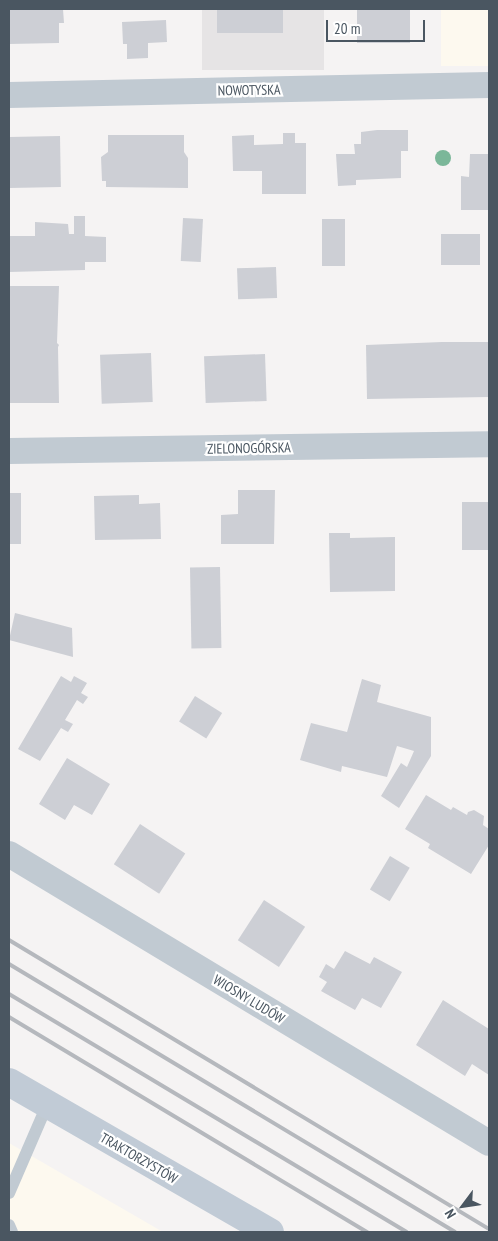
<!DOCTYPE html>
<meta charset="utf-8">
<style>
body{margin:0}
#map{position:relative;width:498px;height:1241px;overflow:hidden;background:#f5f3f3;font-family:"PT Sans Narrow",sans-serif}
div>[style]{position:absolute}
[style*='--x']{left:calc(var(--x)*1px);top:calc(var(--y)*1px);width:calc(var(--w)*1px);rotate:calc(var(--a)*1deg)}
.commercial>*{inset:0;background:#fdf9ef;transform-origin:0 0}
.education>*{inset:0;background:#e6e4e5;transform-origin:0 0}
.building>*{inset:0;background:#cdcfd5;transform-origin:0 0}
.lane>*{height:12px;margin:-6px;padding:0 6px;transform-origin:6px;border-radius:6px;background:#c1cad2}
.street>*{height:26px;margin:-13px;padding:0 13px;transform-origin:13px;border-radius:13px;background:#c1cad2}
.secondary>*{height:28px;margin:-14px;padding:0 14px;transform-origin:14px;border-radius:14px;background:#c1cbd6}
.rail>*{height:4px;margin:-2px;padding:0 2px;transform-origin:2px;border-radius:2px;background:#b5b8bd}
.trees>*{width:16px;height:16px;margin:-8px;border-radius:50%;background:#7bb799}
span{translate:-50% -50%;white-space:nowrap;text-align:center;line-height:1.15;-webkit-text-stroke:4.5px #fff;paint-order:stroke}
.street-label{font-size:14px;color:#4a5661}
.frame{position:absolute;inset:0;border:10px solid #4a5661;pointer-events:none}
.north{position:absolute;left:438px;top:1181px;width:50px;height:50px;-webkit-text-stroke:4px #fff;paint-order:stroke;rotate:239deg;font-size:14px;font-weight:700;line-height:20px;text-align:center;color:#4a5661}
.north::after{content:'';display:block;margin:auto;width:18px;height:22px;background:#4a5661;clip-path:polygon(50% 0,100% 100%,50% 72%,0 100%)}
.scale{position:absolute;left:326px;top:20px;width:99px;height:22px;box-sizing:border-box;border:2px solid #4a5661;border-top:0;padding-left:6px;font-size:15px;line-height:18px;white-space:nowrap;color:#4a5661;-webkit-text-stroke:4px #fff;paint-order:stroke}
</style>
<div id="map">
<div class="commercial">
<div style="left:441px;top:9px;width:48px;height:57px"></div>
<div style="clip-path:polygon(9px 1143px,163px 1232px,9px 1232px)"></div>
</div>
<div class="education">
<div style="left:202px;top:9px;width:122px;height:61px"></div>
</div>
<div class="building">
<div style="clip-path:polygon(9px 9px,63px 9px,64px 23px,59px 23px,59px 43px,9px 44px)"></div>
<div style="left:217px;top:9px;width:66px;height:24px"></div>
<div style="left:357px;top:9px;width:53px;height:34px"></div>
<div style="clip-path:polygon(166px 20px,167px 42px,148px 43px,148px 58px,127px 59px,127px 44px,123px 44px,122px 22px)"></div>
<div style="clip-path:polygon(377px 130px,408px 130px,408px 151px,401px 151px,401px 178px,356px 180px,356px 185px,338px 186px,336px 154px,355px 154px,354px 144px,361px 144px,361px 132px)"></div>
<div style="clip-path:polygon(283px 133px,295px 133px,295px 143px,306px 143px,306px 194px,262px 194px,262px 171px,233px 171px,232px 136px,254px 135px,254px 145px,283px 144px)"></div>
<div style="clip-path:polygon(108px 135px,184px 135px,184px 152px,188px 158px,188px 188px,106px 187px,106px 181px,102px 181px,101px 157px,108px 152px)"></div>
<div style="left:60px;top:136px;width:51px;height:51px;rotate:89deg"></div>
<div style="clip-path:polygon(470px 154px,489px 154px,489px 210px,461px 210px,461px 176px,469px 177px)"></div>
<div style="clip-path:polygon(74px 216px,85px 216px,85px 236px,106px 237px,106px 262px,85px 262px,85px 270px,9px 272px,9px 236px,35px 236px,35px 222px,68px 224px,69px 234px,74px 234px)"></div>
<div style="left:183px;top:218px;width:20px;height:43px;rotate:3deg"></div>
<div style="left:322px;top:219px;width:23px;height:47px"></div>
<div style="left:441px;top:234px;width:39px;height:31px"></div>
<div style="left:276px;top:267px;width:31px;height:39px;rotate:88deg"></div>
<div style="clip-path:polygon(9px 286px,59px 286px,57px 343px,59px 345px,58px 347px,59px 403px,9px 403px)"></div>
<div style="clip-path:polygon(442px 342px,489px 342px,489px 397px,367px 399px,366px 345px)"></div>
<div style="left:151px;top:353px;width:49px;height:51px;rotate:88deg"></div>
<div style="left:265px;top:354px;width:47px;height:61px;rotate:88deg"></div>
<div style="clip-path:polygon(238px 490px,275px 490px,274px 544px,221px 544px,221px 515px,238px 514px)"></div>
<div style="left:9px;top:493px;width:12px;height:51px"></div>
<div style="clip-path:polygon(139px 495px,139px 504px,160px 503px,161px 539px,95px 540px,94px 496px)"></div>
<div style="left:462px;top:502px;width:27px;height:48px"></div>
<div style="clip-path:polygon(329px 533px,350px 533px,350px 538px,395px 537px,395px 591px,330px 592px)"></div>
<div style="left:220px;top:567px;width:81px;height:30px;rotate:89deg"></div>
<div style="clip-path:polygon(15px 613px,72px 628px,73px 657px,9px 640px)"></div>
<div style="clip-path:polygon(61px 676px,71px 682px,74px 676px,87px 683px,81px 693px,88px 697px,83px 704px,77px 700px,65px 720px,73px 724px,68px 732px,61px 728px,40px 761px,18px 749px)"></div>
<div style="clip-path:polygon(362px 679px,381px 685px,377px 702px,431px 717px,431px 756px,399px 808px,381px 796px,401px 763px,407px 767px,414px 751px,397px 746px,387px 777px,342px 766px,341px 772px,300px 760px,311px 723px,347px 732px)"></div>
<div style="left:195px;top:696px;width:32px;height:30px;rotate:32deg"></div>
<div style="clip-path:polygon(67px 758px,110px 784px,92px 815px,74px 805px,65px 820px,39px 804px)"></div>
<div style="clip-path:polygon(426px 795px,451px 810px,453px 807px,467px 815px,468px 812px,474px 810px,484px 816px,483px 825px,489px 829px,489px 845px,471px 874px,428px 848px,430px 844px,405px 829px)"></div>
<div style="left:140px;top:824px;width:54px;height:48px;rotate:33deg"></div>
<div style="left:390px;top:856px;width:23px;height:39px;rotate:31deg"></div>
<div style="left:264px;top:900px;width:49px;height:48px;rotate:33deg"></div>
<div style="clip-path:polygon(345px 951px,370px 964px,374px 957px,402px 972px,381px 1008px,362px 998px,355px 1010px,321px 991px,327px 982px,319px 977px,326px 964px,334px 969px)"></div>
<div style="clip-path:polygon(443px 1000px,489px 1029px,489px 1075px,472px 1064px,465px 1076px,416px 1045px)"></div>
</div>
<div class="lane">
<div style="--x:9;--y:1193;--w:96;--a:-66.6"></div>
<div style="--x:9;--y:1225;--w:8;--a:67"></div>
</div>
<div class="street">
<div style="--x:9;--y:95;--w:480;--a:-1.2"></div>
<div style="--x:9;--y:451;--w:480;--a:-0.8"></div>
<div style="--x:9;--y:854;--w:560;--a:31.05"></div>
</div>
<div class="secondary">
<div style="--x:9;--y:1082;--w:301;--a:29.9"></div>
</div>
<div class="rail">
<div style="--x:9;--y:940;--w:560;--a:31.05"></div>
<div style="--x:9;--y:964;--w:520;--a:31"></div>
<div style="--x:9;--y:994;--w:463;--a:30.9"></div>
<div style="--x:9;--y:1017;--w:418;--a:31"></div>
</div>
<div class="trees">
<div style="left:443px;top:158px"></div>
</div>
<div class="street-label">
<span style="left:249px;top:90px;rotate:-1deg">NOWOTYSKA</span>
<span style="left:249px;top:448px;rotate:-1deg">ZIELONOGÓRSKA</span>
<span style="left:249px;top:999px;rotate:31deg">WIOSNY LUDÓW</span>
<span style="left:139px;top:1158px;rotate:30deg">TRAKTORZYSTÓW</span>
</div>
<div class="frame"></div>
<div class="north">N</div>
<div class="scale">20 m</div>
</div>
